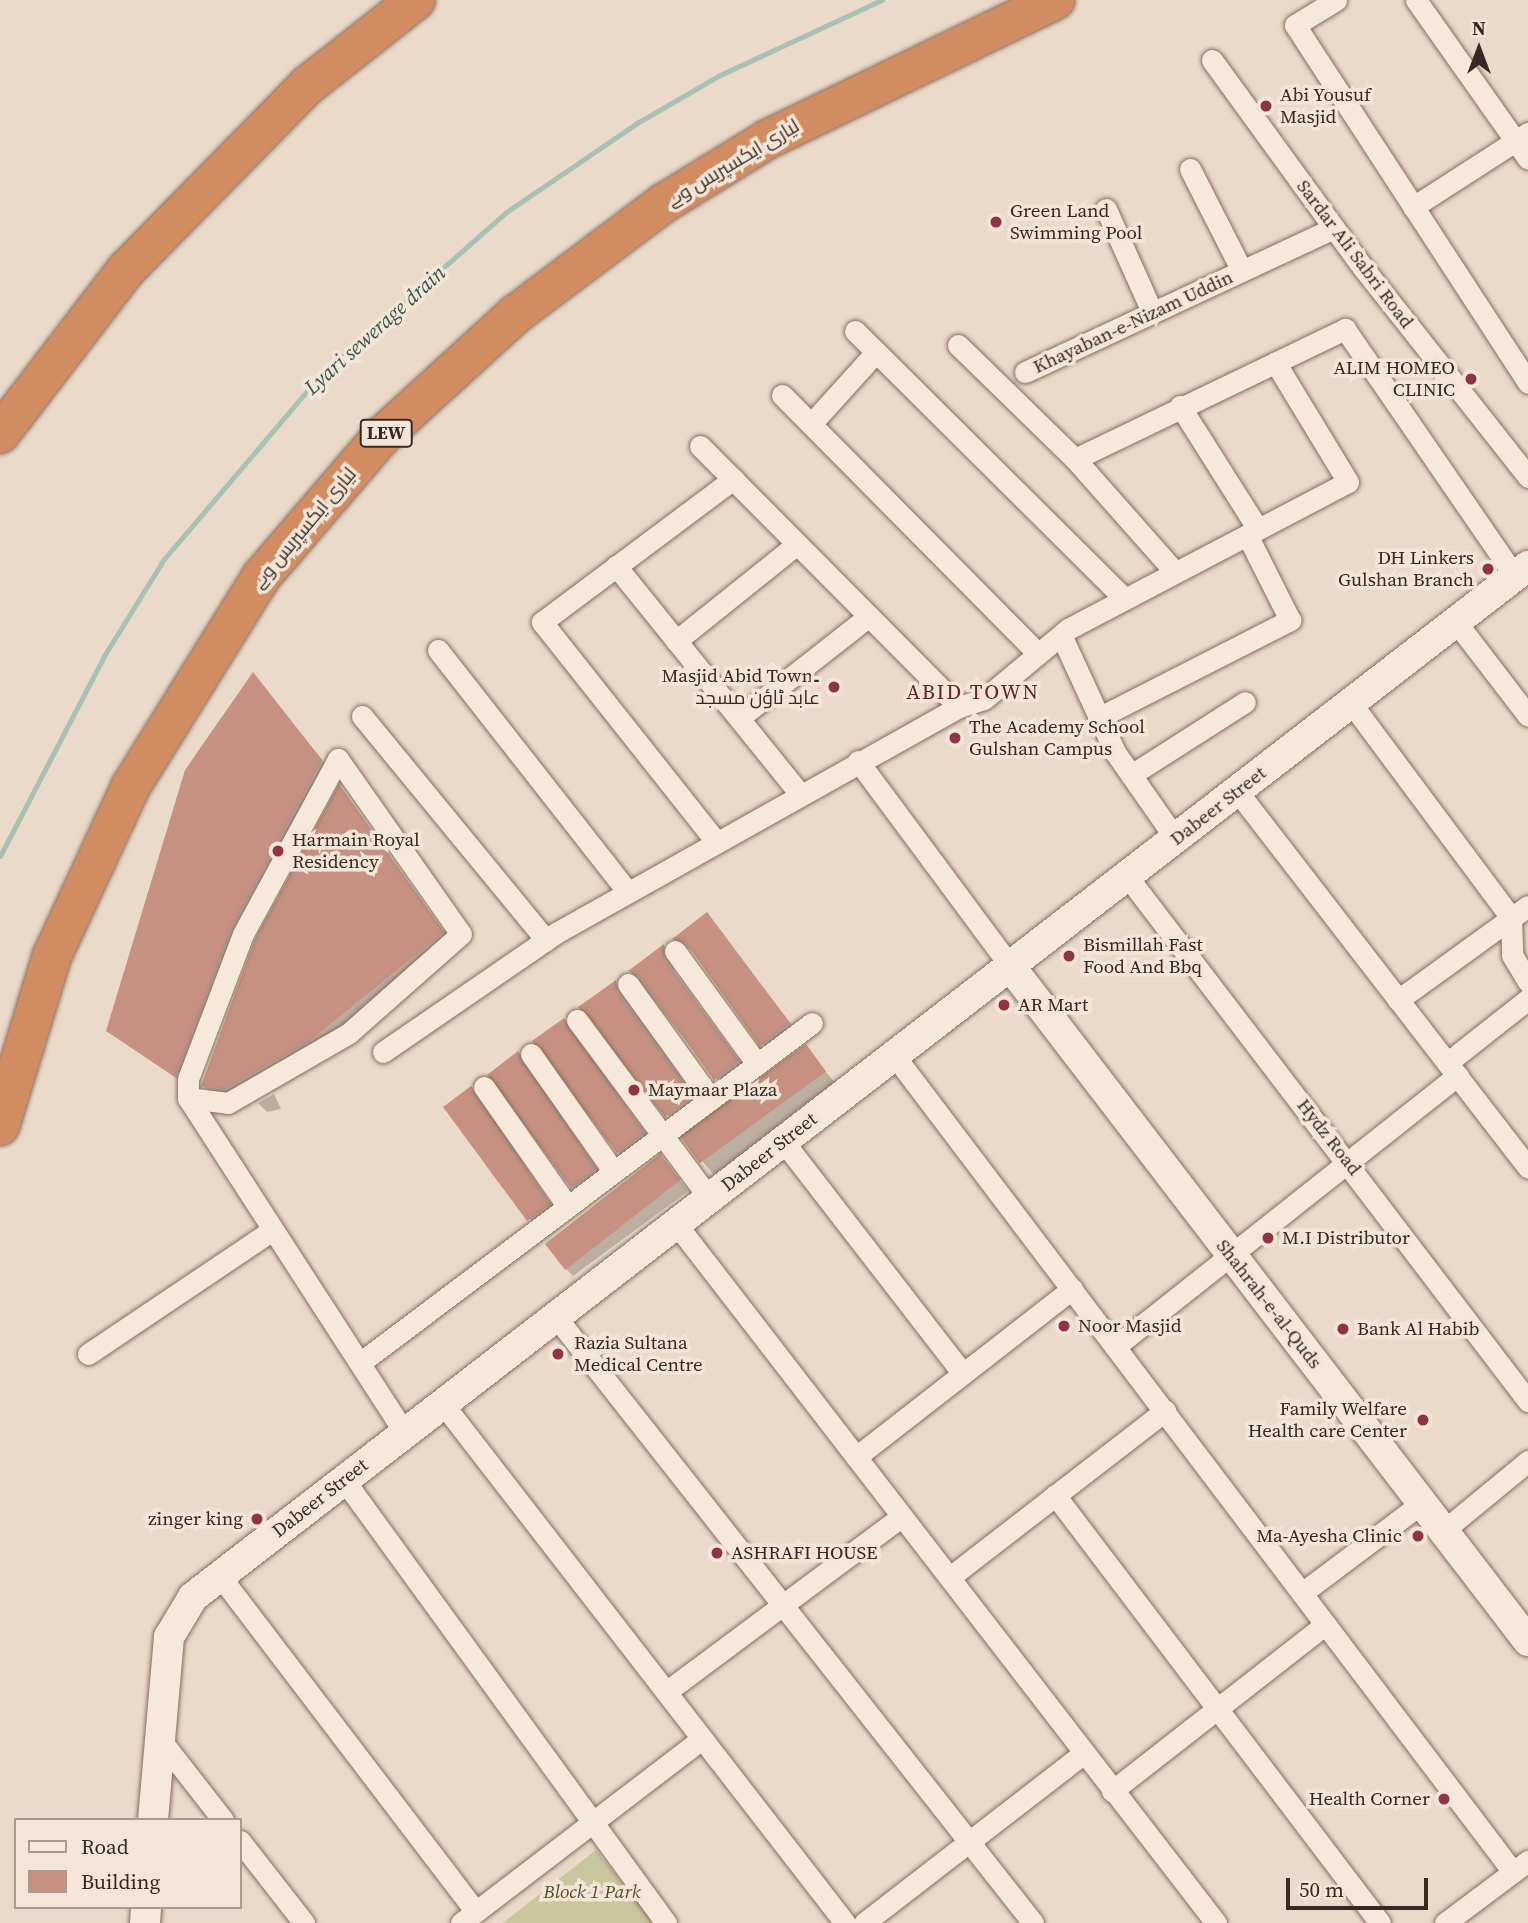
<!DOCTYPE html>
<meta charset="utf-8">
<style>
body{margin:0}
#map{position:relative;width:1528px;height:1923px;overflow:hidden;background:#ebdac9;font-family:"Source Serif 4",Cairo,serif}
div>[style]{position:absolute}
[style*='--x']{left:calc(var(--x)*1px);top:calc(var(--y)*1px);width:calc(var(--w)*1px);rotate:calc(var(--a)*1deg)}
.green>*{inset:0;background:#c9c69d}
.shadow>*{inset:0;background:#0003;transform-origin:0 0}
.stream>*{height:5px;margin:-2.5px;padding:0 2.5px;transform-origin:2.5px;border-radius:2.5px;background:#a9c0b5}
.building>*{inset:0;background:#c69182;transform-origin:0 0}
.roads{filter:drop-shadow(0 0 2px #866c5f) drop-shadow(0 0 2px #866c5f)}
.street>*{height:21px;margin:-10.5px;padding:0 10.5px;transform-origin:10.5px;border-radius:10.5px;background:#f6e9db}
.secondary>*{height:30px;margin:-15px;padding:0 15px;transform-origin:15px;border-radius:15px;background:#f6e9db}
.highway>*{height:38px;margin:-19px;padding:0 19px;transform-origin:19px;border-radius:19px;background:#d28c61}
.dots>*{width:19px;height:19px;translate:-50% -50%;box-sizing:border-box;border:4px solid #f3e6d8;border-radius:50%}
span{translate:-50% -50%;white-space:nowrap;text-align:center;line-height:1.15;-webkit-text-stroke:7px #f3e6d8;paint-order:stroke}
.shield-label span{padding:2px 5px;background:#f3e6d8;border:2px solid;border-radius:5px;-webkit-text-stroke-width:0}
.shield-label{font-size:18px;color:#382821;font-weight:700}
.poi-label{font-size:19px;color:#382821}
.left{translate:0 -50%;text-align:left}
.right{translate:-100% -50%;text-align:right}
.street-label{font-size:19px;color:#382821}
.park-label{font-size:19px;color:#4f5229;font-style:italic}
.water-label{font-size:21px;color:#32564d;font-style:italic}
.neighbourhood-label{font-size:21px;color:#612524;letter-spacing:2px}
.legend{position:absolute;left:14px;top:1818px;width:228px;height:91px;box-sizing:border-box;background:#f3e6d8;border:2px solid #a89a8f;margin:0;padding:9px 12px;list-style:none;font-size:21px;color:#382821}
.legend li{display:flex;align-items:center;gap:14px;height:35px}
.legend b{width:35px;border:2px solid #a89a8f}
.north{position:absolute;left:1444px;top:14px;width:70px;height:70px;-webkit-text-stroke:5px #f3e6d8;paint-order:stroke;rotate:0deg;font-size:19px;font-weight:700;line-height:28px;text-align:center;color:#382821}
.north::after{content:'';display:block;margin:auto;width:24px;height:32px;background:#382821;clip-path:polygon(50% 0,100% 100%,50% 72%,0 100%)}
.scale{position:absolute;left:1286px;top:1878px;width:142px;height:32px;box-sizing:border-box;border:4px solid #382821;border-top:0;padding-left:9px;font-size:21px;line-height:24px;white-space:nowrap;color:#382821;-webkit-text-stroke:5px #f3e6d8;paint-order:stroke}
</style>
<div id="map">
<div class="green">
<div style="clip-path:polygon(596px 1850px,654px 1923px,503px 1923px)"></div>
</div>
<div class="shadow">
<div style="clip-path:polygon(253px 674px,332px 772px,240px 940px,186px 1085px,108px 1031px)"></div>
<div style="clip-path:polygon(340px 787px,452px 943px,384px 1004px,236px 1099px,213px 1096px,203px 1086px)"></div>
<div style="clip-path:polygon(707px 915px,799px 1034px,771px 1055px,694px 952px,674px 939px)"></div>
<div style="clip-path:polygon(664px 946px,674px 956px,674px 971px,748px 1072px,725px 1089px,630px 971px)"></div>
<div style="clip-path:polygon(616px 982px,702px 1107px,677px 1126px,581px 1008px)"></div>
<div style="clip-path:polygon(574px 1030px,653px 1143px,628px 1162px,618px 1152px)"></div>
<div style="left:805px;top:1047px;width:47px;height:152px;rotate:50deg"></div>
<div style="clip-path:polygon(528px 1064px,605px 1180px,582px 1197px,572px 1187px)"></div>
<div style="clip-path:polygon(274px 1094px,281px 1109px,267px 1112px,258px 1103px)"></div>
<div style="clip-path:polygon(481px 1099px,559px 1215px,539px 1230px,445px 1108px)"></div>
<div style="clip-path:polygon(660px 1156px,688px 1191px,573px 1276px,563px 1266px)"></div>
</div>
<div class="stream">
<div style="--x:0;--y:856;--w:225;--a:-62.5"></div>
<div style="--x:104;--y:656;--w:114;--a:-58.3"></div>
<div style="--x:164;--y:559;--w:238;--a:-49.6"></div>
<div style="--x:318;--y:378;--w:249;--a:-41.4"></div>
<div style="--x:505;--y:213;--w:160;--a:-34.3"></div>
<div style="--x:637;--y:123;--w:94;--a:-30.1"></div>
<div style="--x:718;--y:76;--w:181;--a:-24.9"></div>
</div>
<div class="building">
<div style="clip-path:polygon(253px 672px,322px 760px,231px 929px,175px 1077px,106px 1031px,185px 770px)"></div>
<div style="clip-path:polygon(339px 784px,444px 932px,308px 1042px,225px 1089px,201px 1086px,255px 939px)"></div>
<div style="clip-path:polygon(707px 912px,790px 1023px,760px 1046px,686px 943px,672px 939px)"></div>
<div style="clip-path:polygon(664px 944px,664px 959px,739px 1061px,714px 1080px,639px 976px,628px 971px)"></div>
<div style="clip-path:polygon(616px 980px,617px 992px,693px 1096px,665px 1117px,578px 1007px)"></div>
<div style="clip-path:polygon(564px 1018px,644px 1133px,617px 1153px,532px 1041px)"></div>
<div style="left:806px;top:1044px;width:34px;height:156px;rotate:54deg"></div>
<div style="clip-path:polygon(518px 1051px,596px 1169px,571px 1188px,487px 1075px)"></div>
<div style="clip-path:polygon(471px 1086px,550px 1204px,527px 1221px,443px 1107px)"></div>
<div style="left:660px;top:1154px;width:33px;height:146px;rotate:52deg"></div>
</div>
<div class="roads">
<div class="street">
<div style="--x:1336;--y:0;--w:48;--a:148.6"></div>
<div style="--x:1295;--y:25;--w:427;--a:56.9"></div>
<div style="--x:1416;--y:0;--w:194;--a:54.8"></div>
<div style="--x:1212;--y:60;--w:258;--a:54"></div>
<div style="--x:1364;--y:269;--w:265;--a:51.7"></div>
<div style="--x:1190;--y:169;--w:114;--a:63"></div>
<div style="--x:1413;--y:207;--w:137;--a:-32.8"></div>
<div style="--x:1106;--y:209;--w:113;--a:65.9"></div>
<div style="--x:855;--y:331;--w:380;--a:44.8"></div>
<div style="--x:958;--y:345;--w:163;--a:44.3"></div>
<div style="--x:1075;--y:459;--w:151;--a:48.5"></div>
<div style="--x:1025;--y:372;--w:341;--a:-25"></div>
<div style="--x:782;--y:395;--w:364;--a:45.3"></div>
<div style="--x:1180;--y:406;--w:144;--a:57.7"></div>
<div style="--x:811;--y:424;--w:97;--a:-47.9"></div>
<div style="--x:700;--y:446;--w:368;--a:45.2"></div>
<div style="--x:959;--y:707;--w:26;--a:-18"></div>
<div style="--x:984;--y:699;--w:109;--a:-39.8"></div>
<div style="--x:1068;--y:629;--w:316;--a:-27.7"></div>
<div style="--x:1348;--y:482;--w:140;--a:-121.3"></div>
<div style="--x:1075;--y:459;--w:300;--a:-25.7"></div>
<div style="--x:1345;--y:329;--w:300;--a:55.5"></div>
<div style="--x:616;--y:566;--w:292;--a:51.1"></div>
<div style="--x:1456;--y:622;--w:118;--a:52.5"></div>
<div style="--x:1061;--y:635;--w:129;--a:65.2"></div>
<div style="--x:1115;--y:752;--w:105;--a:55.1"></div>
<div style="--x:676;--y:641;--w:155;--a:-38.7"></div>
<div style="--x:438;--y:650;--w:306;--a:51.9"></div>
<div style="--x:1351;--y:703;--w:268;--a:53.3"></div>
<div style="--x:1511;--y:918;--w:37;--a:88"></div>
<div style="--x:1512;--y:955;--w:31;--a:59"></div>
<div style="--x:362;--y:716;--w:290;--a:50.6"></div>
<div style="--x:739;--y:718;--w:165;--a:-38.1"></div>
<div style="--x:1098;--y:718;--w:216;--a:-27"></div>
<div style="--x:1290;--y:620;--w:95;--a:-116.8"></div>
<div style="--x:858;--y:761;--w:255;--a:53.4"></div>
<div style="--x:1131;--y:775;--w:135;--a:-32.6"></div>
<div style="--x:1237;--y:791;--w:476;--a:52.3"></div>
<div style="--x:714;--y:839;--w:277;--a:-128.4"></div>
<div style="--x:542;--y:622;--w:239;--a:-36.8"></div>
<div style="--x:1127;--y:876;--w:661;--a:52.63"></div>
<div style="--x:675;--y:951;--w:140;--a:54"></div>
<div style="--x:628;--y:984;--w:142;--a:54.2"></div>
<div style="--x:1398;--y:1000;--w:160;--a:-35.9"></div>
<div style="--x:577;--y:1020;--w:223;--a:53.4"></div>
<div style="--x:383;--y:1052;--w:210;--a:-34.5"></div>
<div style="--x:556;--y:933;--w:462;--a:-29.3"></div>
<div style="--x:531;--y:1054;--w:144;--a:54.9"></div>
<div style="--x:894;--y:1055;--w:1025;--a:52.85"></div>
<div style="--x:1447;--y:1063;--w:103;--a:-38.3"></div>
<div style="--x:484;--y:1087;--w:146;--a:55"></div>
<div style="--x:188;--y:1098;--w:40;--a:7.1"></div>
<div style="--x:228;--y:1103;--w:140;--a:-30"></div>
<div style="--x:349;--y:1033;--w:149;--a:-41.5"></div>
<div style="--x:461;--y:934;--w:214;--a:-125.1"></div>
<div style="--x:338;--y:759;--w:199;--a:118.5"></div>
<div style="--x:243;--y:934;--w:155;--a:110.8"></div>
<div style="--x:188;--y:1079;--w:19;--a:90"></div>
<div style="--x:188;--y:1098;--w:398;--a:57.1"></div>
<div style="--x:783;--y:1141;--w:294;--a:52.3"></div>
<div style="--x:677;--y:1225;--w:882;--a:52.32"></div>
<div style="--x:556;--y:1317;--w:771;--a:51.79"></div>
<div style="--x:1116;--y:1346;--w:436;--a:-38.4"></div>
<div style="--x:88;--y:1354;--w:220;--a:-33.9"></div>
<div style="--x:361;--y:1362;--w:564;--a:-36.93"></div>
<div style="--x:443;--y:1404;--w:656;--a:52.24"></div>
<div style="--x:856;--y:1457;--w:274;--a:-37.9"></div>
<div style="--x:344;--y:1480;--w:548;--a:53.99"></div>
<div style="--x:1055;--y:1495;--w:537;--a:52.79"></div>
<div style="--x:1443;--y:1531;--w:110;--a:-39.5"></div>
<div style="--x:220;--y:1576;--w:422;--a:52.7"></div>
<div style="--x:950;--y:1577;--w:272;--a:-37.7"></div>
<div style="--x:1302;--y:1593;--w:150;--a:-36.9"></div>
<div style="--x:666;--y:1692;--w:294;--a:-36.7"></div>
<div style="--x:159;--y:1738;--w:104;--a:52"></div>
<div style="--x:1112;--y:1791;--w:271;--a:-38"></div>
<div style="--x:240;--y:1841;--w:104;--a:52"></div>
<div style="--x:461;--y:1923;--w:303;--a:-37.4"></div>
<div style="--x:864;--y:1923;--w:277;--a:-37.7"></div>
<div style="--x:1445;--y:1923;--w:104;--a:-36.8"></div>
</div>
<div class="secondary">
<div style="--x:1010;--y:966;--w:851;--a:52.5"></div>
<div style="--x:153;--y:1820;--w:184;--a:-85"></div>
<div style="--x:169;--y:1637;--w:47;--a:-59"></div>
<div style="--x:193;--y:1597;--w:1687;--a:-37.68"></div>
<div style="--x:145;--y:1923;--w:16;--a:-86"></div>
</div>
<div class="highway">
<div style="--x:0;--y:434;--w:207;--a:-52.5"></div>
<div style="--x:126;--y:270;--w:260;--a:-45.5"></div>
<div style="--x:308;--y:85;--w:137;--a:-38.2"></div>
<div style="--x:0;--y:1126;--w:178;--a:-73"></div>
<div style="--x:52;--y:956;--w:187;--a:-65.1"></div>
<div style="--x:131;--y:786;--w:246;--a:-58.1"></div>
<div style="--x:261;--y:577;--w:183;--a:-49.4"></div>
<div style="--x:380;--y:438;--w:184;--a:-42.4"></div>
<div style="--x:516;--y:314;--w:185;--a:-36.9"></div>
<div style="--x:664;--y:203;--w:122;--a:-31.6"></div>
<div style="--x:768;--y:139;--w:319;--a:-25.8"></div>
</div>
</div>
<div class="dots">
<div style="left:1266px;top:106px;background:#903445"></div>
<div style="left:996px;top:222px;background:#903445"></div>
<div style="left:1471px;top:379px;background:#903445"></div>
<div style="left:1488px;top:569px;background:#903445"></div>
<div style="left:834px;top:687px;background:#903445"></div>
<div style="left:955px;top:738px;background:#903445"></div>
<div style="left:278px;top:851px;background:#903445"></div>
<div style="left:1069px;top:956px;background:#903445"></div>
<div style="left:1004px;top:1005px;background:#903445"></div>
<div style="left:634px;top:1090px;background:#903445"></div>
<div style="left:1268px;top:1238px;background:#903445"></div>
<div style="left:1064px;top:1326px;background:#903445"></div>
<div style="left:1343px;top:1329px;background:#903445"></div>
<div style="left:558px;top:1354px;background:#903445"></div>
<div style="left:1423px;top:1420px;background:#903445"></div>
<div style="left:257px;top:1519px;background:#903445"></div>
<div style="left:1418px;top:1536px;background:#903445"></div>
<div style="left:717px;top:1553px;background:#903445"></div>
<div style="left:1444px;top:1799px;background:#903445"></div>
</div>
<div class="shield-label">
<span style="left:386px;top:433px">LEW</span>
</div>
<div class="poi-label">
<span class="left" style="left:1280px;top:106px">Abi Yousuf<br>Masjid</span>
<span class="left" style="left:1010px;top:222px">Green Land<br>Swimming Pool</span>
<span class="right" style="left:1455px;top:379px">ALIM HOMEO<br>CLINIC</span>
<span class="right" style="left:1474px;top:569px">DH Linkers<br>Gulshan Branch</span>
<span class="right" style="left:820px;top:687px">Masjid Abid Town۔<br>عابد ٹاؤن مسجد</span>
<span class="left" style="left:969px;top:738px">The Academy School<br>Gulshan Campus</span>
<span class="left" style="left:292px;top:851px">Harmain Royal<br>Residency</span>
<span class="left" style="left:1083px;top:956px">Bismillah Fast<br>Food And Bbq</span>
<span class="left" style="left:1018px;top:1005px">AR Mart</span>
<span class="left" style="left:648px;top:1090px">Maymaar Plaza</span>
<span class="left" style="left:1282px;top:1238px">M.I Distributor</span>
<span class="left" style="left:1078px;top:1326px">Noor Masjid</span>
<span class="left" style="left:1357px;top:1329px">Bank Al Habib</span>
<span class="left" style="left:574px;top:1354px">Razia Sultana<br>Medical Centre</span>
<span class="right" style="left:1407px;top:1420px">Family Welfare<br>Health care Center</span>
<span class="right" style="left:243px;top:1519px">zinger king</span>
<span class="right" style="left:1402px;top:1536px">Ma-Ayesha Clinic</span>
<span class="left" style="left:731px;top:1553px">ASHRAFI HOUSE</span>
<span class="right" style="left:1430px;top:1799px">Health Corner</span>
</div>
<div class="street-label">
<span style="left:733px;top:163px;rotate:-31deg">لیاری ایکسپریس وے</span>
<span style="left:1355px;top:254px;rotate:53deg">Sardar Ali Sabri Road</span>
<span style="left:1133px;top:322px;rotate:-25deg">Khayaban-e-Nizam Uddin</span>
<span style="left:304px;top:528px;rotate:-50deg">لیاری ایکسپریس وے</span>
<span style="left:1218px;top:806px;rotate:-38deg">Dabeer Street</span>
<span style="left:1329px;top:1137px;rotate:52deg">Hydz Road</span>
<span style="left:769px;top:1152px;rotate:-38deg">Dabeer Street</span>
<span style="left:1269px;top:1304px;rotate:52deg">Shahrah-e-al-Quds</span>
<span style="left:320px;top:1498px;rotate:-38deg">Dabeer Street</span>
</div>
<div class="park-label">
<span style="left:592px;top:1892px">Block 1 Park</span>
</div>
<div class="water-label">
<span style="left:375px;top:330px;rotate:-42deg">Lyari sewerage drain</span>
</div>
<div class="neighbourhood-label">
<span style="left:973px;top:692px">ABID TOWN</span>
</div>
<ul class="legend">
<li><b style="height:9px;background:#f6e9db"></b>Road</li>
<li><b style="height:19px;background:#c69182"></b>Building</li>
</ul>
<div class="north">N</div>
<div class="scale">50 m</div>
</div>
